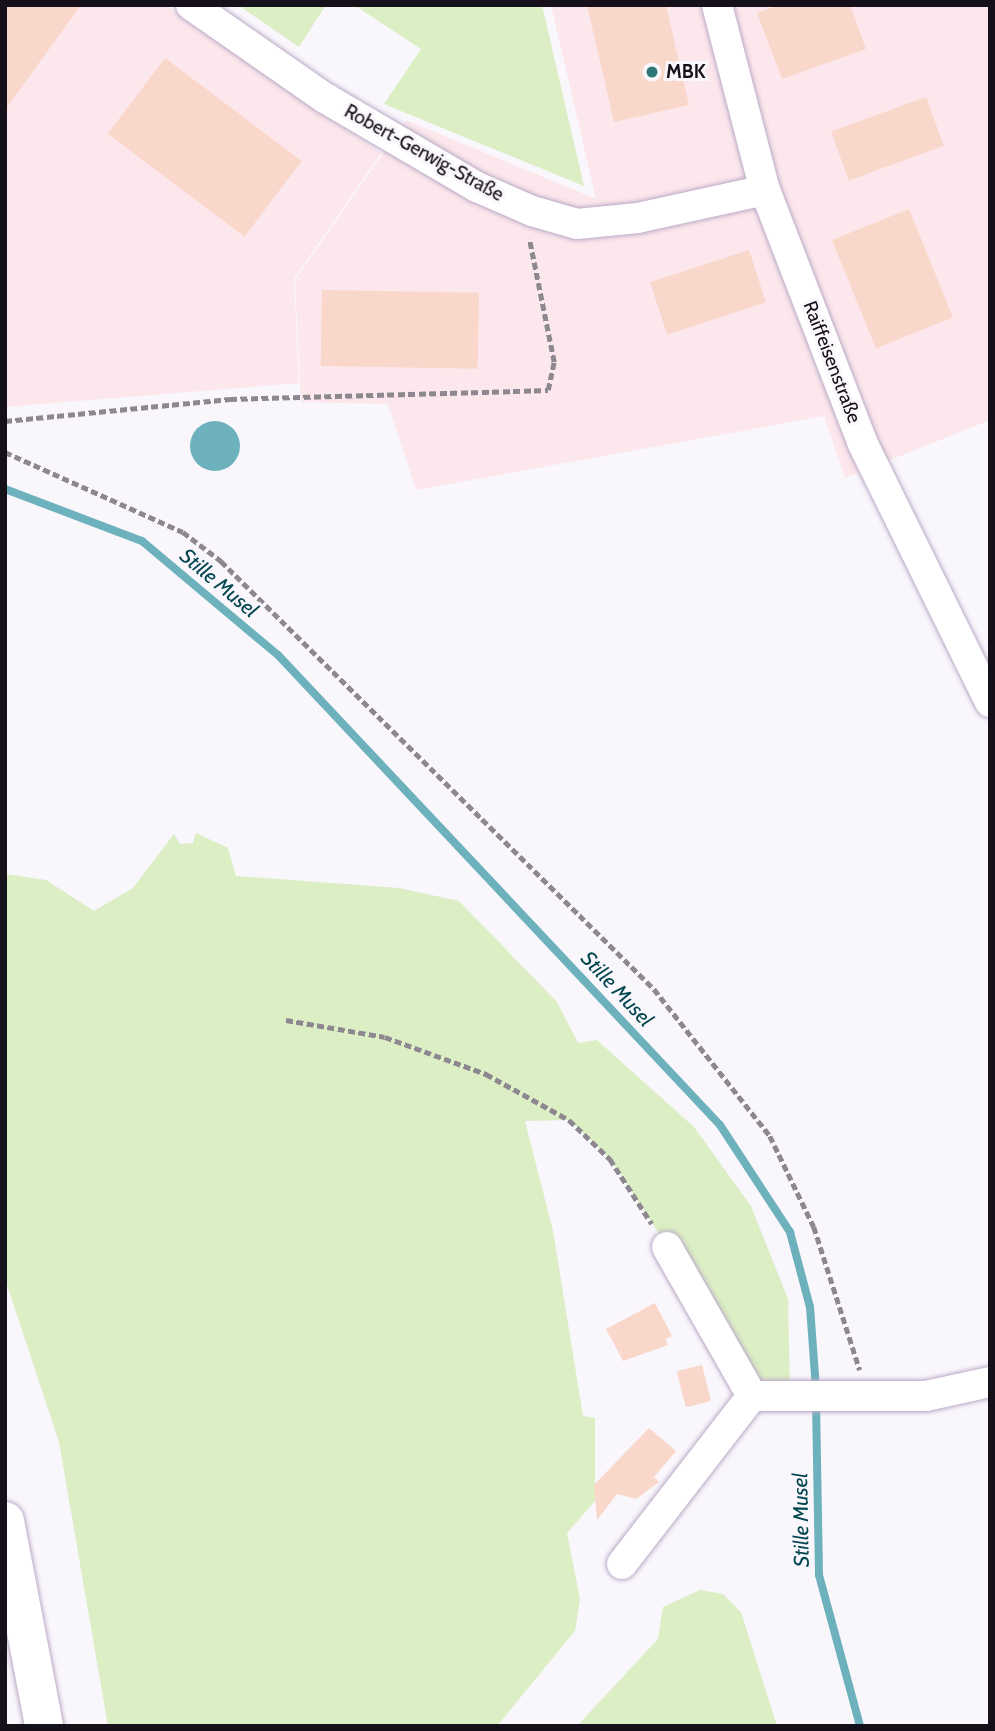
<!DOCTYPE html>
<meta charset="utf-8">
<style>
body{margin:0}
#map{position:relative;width:995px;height:1731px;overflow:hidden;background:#f9f6fc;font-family:Cabin,sans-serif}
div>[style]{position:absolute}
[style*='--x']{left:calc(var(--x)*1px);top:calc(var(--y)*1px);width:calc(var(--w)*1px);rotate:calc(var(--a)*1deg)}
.industrial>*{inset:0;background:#fce7ec}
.green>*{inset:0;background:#dbeec4}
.water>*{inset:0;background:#6cb1bc}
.round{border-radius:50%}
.stream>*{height:8px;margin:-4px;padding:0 4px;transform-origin:4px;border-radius:4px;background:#6cb1bc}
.building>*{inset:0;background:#fad7cb;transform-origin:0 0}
.path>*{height:4.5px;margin-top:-2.25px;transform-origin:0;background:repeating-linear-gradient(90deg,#8d8890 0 7px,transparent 0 10.5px)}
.roads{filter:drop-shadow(0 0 2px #bbaac6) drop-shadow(0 0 2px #bbaac6)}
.minor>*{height:30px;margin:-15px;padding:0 15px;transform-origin:15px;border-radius:15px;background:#fff}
.highway>*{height:38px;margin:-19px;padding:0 19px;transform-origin:19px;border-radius:19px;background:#fff}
.dots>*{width:19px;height:19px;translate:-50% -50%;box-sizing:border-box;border:4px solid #f9f6fc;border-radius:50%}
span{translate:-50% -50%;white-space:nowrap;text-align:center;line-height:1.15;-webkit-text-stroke:6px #f9f6fc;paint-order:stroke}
.poi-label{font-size:19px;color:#16101a;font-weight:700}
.left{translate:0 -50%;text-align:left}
.street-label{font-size:19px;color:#16101a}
.water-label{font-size:21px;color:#054750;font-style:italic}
.frame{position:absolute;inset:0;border:7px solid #16101a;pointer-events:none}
</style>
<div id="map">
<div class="industrial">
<div style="clip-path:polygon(5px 5px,166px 5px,381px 153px,294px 279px,299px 383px,5px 407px)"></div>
<div style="clip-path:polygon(551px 5px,990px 5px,990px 420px,845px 478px,824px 416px,416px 490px,388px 404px,301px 402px,295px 280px,406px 120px,596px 199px)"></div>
</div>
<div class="green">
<div style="clip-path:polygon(238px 5px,326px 5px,299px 47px)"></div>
<div style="clip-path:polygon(354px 5px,542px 5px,584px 186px,384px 104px,421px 49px)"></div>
<div style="clip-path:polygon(196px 833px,228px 848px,236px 876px,399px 888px,459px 901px,557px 1002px,578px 1043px,597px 1040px,694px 1127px,751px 1206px,788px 1299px,790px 1391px,754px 1379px,610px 1159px,569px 1120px,525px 1121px,553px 1231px,583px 1416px,595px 1418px,595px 1501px,567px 1533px,580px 1599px,575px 1631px,497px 1726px,108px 1726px,59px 1442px,5px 1279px,5px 874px,46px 880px,94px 911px,133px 888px,174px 834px,180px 844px,193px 843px)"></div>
<div style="clip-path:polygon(700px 1590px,723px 1594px,741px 1612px,777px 1726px,577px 1726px,658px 1639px,663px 1607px)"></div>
</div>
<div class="water">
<div class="round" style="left:190px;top:421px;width:50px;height:50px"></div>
</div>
<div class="stream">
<div style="--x:5;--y:489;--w:147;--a:20.8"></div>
<div style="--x:142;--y:541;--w:177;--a:40"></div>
<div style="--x:278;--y:655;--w:645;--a:46.76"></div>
<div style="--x:720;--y:1125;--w:128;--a:56.8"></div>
<div style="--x:790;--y:1232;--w:78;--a:75.1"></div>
<div style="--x:810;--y:1307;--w:82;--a:85.8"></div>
<div style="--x:816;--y:1402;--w:173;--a:89"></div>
<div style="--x:819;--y:1575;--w:156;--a:74.8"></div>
</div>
<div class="building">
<div style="clip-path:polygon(5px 5px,81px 5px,5px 110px)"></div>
<div style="clip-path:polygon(587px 5px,666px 5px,689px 105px,614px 122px)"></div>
<div style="clip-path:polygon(779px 5px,850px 5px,866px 49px,782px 79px,757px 13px)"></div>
<div style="left:165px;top:58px;width:171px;height:95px;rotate:37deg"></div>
<div style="left:926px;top:97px;width:52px;height:101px;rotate:70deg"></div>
<div style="left:909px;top:209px;width:117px;height:83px;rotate:68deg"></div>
<div style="left:749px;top:250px;width:55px;height:104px;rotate:72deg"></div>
<div style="left:322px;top:290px;width:157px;height:76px;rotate:1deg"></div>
<div style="clip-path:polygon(655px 1303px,672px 1336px,665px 1339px,668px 1345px,623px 1361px,606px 1329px)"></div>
<div style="left:702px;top:1365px;width:37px;height:26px;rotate:76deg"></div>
<div style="clip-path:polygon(649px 1428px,676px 1451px,654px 1477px,659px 1482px,636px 1499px,617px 1494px,597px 1520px,594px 1485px)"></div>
</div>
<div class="path">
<div style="--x:5;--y:421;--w:226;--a:-5.6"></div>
<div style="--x:230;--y:399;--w:318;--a:-1.6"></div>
<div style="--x:548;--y:390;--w:29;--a:-78"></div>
<div style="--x:554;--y:362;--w:126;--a:-101.4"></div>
<div style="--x:5;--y:452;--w:195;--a:24.2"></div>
<div style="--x:183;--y:532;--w:48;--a:37.3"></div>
<div style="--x:221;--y:561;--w:609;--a:44.67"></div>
<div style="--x:654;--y:989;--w:187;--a:51.7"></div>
<div style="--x:770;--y:1136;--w:101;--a:64.2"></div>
<div style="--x:814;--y:1227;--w:150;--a:72.2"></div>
<div style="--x:286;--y:1020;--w:100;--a:9.7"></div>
<div style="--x:385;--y:1037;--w:108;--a:20.1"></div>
<div style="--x:486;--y:1074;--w:95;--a:29"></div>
<div style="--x:569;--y:1120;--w:57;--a:43.6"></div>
<div style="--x:610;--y:1159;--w:77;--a:57.1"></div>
</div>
<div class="roads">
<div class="minor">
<div style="--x:191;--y:5;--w:163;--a:34.8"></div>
<div style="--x:325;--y:98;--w:176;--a:30.4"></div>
<div style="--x:477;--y:187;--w:60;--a:23.6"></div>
<div style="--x:532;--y:211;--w:47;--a:16.1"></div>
<div style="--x:577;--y:224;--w:61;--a:-5.6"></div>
<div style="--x:638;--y:218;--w:130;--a:-12.4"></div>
<div style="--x:717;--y:5;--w:191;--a:75.5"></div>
<div style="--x:765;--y:190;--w:270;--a:68.9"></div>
<div style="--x:862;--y:442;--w:290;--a:63.8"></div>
<div style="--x:667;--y:1247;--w:172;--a:60.3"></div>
<div style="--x:752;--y:1396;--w:174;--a:0"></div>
<div style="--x:926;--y:1396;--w:66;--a:-12.3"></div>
<div style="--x:622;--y:1564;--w:212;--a:-52.3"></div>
</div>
<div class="highway">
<div style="--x:5;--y:1521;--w:209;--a:79.2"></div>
</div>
</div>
<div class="dots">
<div style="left:652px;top:72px;background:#2d7776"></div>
</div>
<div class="poi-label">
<span class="left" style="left:666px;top:72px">MBK</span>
</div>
<div class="street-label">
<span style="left:424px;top:153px;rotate:29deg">Robert-Gerwig-Straße</span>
<span style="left:832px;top:362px;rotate:69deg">Raiffeisenstraße</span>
</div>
<div class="water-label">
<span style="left:219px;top:583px;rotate:40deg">Stille Musel</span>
<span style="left:617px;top:989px;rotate:47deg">Stille Musel</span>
<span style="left:801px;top:1520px;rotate:-91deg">Stille Musel</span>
</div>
<div class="frame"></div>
</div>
